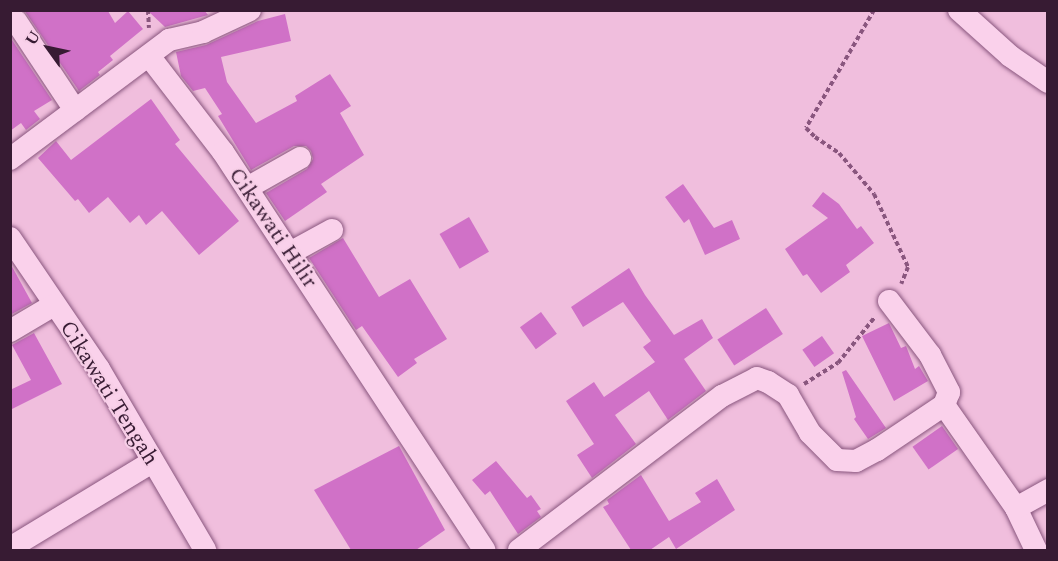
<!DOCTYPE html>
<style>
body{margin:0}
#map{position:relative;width:1058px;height:561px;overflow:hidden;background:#f0bedd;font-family:Spectral,serif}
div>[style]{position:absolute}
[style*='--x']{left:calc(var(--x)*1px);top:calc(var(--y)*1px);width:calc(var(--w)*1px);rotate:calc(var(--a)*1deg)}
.building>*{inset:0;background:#d071c7;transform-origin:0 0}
.path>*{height:4px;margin-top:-2px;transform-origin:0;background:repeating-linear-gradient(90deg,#89567e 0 4.5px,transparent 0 7.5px)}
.roads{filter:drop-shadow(0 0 2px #89567e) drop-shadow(0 0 2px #89567e)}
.street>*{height:22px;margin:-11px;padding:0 11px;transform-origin:11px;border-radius:11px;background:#fad1eb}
span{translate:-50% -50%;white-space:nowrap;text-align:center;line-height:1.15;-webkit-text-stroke:4.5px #f7cee7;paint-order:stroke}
.street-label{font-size:22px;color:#371b33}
.frame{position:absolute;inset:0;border:12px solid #371b33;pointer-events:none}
.north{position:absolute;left:18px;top:18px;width:60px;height:60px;-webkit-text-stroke:4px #f7cee7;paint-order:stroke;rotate:303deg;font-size:16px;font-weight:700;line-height:24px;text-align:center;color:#371b33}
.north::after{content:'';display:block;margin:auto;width:21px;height:27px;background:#371b33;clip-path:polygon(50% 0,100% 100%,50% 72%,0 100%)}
</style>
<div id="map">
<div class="building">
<div style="clip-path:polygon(24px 10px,108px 11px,115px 23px,128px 11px,143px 29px,110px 56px,113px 60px,98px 72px,100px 75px,79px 91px)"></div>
<div style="clip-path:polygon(147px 10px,204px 10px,208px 15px,165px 27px)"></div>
<div style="clip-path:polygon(285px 14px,291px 41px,221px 57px,227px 82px,256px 123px,297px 101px,295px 96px,330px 74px,351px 106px,340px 113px,364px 155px,321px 184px,327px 192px,285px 221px,266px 193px,307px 169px,313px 159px,311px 151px,306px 146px,294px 146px,251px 170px,218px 116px,222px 114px,205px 88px,193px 91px,181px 76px,176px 52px,206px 45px,258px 21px)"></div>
<div style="clip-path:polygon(10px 37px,52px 100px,34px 111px,40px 119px,26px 130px,21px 123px,10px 131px)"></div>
<div style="clip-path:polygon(151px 99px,180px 140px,175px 144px,239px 221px,199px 255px,162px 211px,146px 225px,139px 215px,130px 223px,108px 197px,89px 213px,78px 199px,75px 201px,38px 158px,56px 141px,71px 160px)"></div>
<div style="clip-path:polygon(683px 184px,714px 228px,732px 220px,740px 239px,705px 255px,689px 219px,684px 223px,665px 197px)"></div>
<div style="clip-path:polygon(823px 192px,839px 204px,857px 229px,861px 226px,874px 243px,846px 265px,850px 272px,821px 293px,807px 274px,803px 276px,785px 249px,828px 218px,812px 206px)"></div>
<div style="left:469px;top:217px;width:40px;height:34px;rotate:60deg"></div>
<div style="clip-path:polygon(343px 238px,379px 297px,410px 279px,447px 339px,414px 359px,417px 363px,398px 377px,362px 326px,356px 330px,309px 258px)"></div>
<div style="clip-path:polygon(10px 263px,32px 303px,10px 315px)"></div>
<div style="clip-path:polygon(629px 268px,645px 295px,674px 335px,702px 319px,713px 338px,684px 359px,706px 391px,668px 420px,649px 391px,615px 415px,636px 444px,592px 478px,577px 455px,594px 444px,566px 401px,594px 382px,604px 397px,655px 362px,643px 347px,651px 341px,623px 302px,583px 327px,571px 307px)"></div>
<div style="left:766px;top:308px;width:31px;height:58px;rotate:57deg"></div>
<div style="left:541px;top:312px;width:27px;height:26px;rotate:54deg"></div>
<div style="clip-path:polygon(889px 323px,901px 348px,906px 346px,915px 369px,919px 366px,928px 381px,894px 401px,862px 336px)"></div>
<div style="clip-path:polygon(34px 333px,62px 384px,10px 410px,10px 390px,31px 380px,12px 345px)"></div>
<div style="left:822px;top:336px;width:21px;height:24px;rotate:55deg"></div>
<div style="clip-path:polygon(846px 370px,886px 428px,868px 439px,854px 419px,856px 417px,842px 372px)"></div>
<div style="left:942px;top:426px;width:28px;height:36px;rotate:55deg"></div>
<div style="clip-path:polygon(399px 446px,445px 530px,416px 550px,351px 550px,314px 490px)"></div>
<div style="clip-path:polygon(496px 461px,527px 498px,531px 495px,541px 509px,537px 511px,541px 517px,518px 534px,490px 491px,485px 495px,472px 480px)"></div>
<div style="clip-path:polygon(641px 475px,669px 521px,701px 502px,695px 493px,717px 479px,735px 510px,676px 549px,669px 537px,650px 550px,631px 550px,603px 507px,609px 504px,607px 500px)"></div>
</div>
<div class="path">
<div style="--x:148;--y:10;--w:18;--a:87"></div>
<div style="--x:874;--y:10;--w:136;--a:120"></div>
<div style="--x:806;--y:128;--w:13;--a:45"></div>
<div style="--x:815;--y:137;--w:29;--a:34"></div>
<div style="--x:839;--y:153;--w:54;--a:49.5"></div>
<div style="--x:874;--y:194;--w:81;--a:65"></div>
<div style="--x:908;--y:267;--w:18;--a:112"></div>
<div style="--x:804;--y:384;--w:40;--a:-32"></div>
<div style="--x:838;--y:363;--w:58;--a:-51.3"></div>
</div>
<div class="roads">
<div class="street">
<div style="--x:959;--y:10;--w:69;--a:42"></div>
<div style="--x:1010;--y:56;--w:46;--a:34.4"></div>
<div style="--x:16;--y:21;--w:107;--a:56.5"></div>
<div style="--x:149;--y:56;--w:121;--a:52.4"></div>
<div style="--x:223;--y:152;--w:476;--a:56.7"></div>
<div style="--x:10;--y:159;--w:199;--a:-36.8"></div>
<div style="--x:169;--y:40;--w:35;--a:-13"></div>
<div style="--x:203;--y:32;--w:52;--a:-25.1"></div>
<div style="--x:247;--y:188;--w:61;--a:-29.5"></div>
<div style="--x:10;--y:238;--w:158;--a:55.8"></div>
<div style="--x:99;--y:369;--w:210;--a:59.6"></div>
<div style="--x:290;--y:253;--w:48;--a:-28.7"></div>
<div style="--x:889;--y:301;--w:68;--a:52.8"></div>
<div style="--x:930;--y:355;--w:42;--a:62.8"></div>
<div style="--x:949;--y:392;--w:14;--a:111"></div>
<div style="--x:10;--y:331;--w:51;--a:-30.6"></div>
<div style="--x:944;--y:405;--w:126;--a:55"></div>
<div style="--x:1016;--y:508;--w:47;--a:64.5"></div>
<div style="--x:1016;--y:508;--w:37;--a:-29"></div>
<div style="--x:10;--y:548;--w:166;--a:-31.2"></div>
<div style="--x:519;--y:550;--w:255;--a:-37.2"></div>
<div style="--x:722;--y:396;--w:39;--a:-27"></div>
<div style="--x:757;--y:378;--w:12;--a:20"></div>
<div style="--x:768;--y:382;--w:24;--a:33"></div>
<div style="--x:788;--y:395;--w:44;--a:59.9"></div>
<div style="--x:810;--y:433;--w:38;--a:45"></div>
<div style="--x:837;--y:460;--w:19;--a:3"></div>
<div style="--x:856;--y:461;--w:24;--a:-28"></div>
<div style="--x:877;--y:450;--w:81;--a:-33.9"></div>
</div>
</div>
<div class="street-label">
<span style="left:273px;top:228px;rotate:56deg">Cikawati Hilir</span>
<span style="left:109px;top:393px;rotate:58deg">Cikawati Tengah</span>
</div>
<div class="frame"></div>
<div class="north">U</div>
</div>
